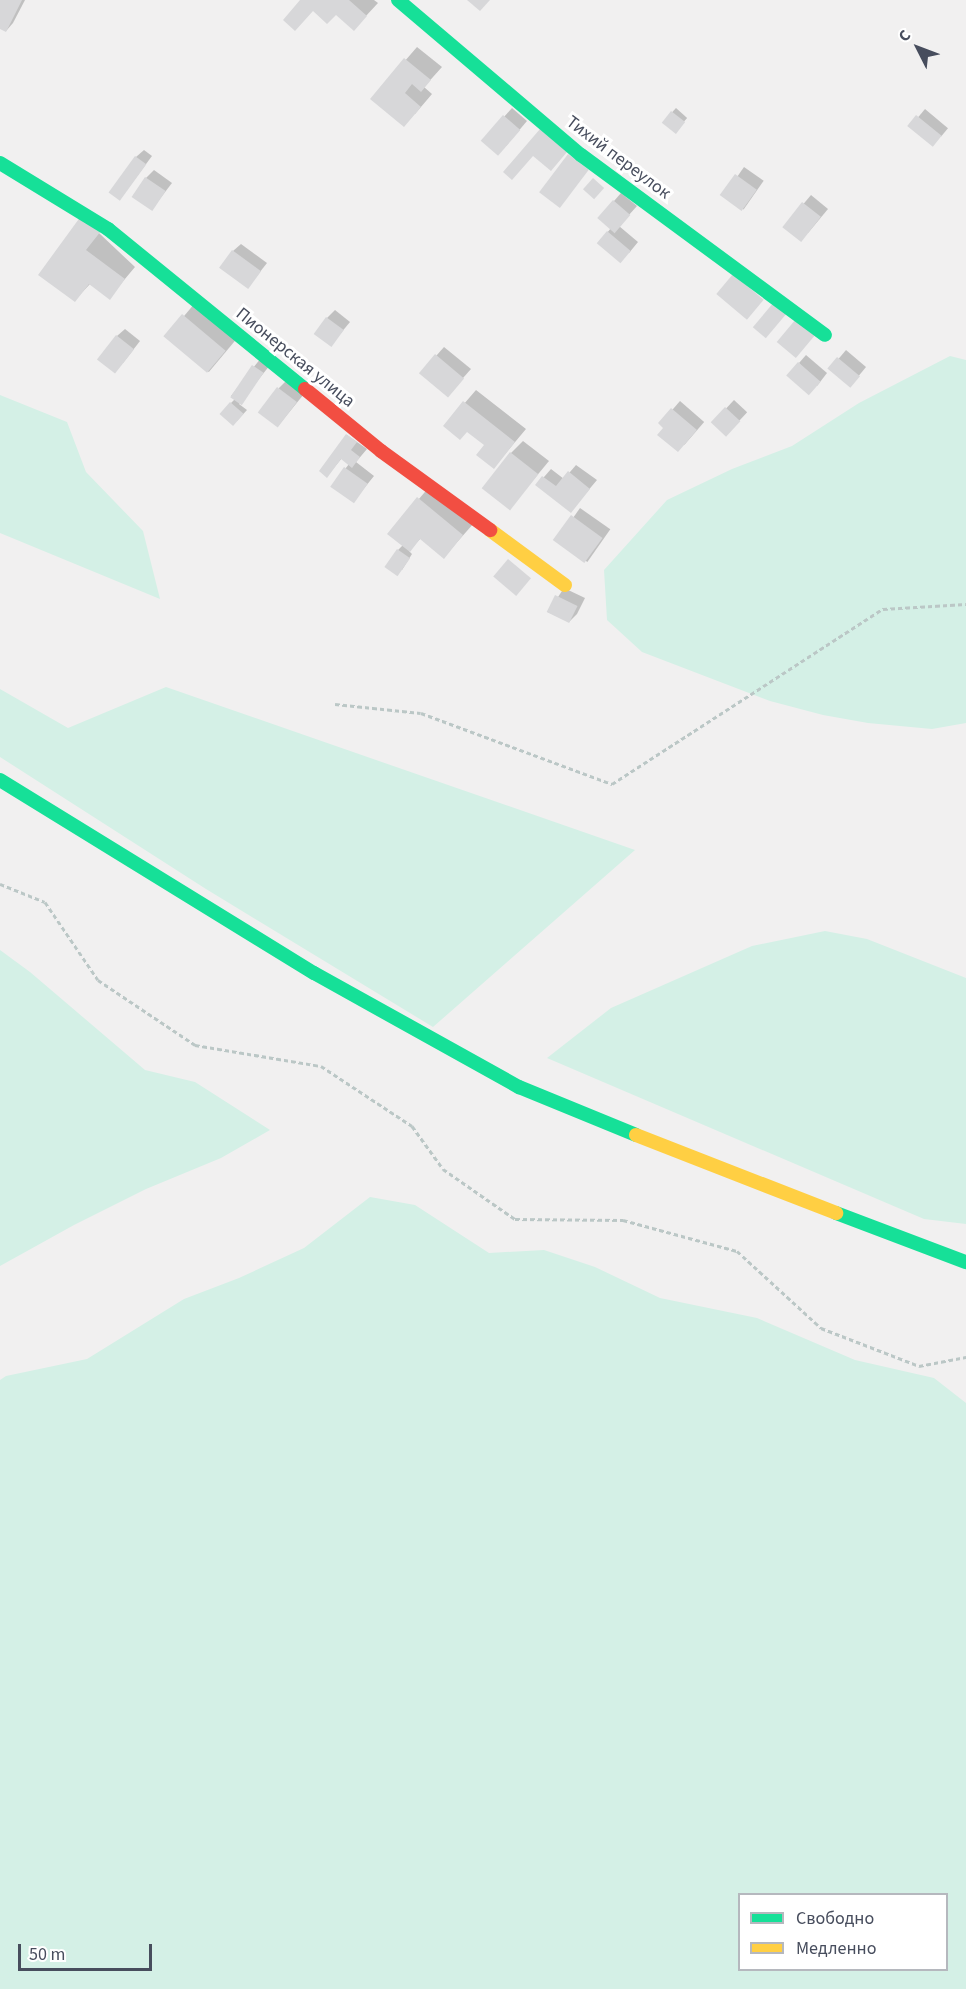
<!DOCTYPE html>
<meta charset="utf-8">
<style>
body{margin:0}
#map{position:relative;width:966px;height:1989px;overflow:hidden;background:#f1f0f0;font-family:"Source Sans 3",sans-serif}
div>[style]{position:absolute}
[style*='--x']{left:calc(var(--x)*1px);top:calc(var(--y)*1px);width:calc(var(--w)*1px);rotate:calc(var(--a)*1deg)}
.green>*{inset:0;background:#d4f0e6}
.shadow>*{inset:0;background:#0003;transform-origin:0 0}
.building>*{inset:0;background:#d7d7d9;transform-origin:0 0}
.path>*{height:3px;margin-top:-1.5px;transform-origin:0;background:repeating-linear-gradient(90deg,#bbc7c6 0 4.5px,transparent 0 7.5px)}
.fast>*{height:14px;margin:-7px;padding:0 7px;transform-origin:7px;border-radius:7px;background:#16e098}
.slow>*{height:14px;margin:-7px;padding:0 7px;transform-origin:7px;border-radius:7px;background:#ffcf43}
.jam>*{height:14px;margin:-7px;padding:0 7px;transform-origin:7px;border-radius:7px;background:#f24e42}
span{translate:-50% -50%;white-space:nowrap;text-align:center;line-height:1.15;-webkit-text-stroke:6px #fff;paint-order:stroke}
.street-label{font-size:18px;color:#474d5d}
.legend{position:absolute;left:738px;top:1893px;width:210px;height:78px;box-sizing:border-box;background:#fff;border:2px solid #b5b8be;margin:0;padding:8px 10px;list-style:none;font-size:18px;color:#474d5d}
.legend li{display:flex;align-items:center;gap:12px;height:30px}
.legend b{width:30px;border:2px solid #b5b8be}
.north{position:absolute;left:888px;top:18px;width:60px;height:60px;-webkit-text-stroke:4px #fff;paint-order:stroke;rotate:312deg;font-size:16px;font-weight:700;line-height:24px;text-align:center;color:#474d5d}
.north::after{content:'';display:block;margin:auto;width:21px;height:27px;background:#474d5d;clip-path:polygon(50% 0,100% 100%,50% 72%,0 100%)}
.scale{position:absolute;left:18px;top:1944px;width:134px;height:27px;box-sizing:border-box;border:3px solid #474d5d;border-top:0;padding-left:8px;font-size:18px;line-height:21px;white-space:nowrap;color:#474d5d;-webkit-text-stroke:4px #fff;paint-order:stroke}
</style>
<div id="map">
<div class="green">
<div style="clip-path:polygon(950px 356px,966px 360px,966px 723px,932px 729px,868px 723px,823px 715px,770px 701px,642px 652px,607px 620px,604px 570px,667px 500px,732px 469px,792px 446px,859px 403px)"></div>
<div style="clip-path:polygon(0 395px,67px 422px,86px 472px,143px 531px,160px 599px,0 533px)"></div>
<div style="clip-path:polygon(166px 687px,635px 850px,433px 1027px,206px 889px,0 757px,0 689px,68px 728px)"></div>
<div style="clip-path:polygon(825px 931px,867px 939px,966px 978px,966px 1224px,924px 1219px,547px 1058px,611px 1008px,752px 946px)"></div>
<div style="clip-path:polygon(0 950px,30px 972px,145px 1070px,195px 1082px,270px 1130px,221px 1158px,146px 1189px,74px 1225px,0 1266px)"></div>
<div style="clip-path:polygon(evenodd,370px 1197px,415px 1205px,489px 1253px,544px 1250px,595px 1267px,660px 1298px,757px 1318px,855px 1360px,934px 1378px,966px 1403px,966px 1989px,0 1989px,0 1380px,6px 1376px,87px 1359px,184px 1299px,239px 1278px,304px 1248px,370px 1197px,740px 1894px,946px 1894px,946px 1970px,740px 1970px,740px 1894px)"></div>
</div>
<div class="shadow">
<div style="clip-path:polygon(0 0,25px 0,13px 23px,6px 31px,0 28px)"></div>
<div style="clip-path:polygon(302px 0,374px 0,378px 3px,365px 17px,313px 10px)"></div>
<div style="clip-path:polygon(417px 47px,442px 67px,424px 87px,432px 94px,415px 114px,372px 99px)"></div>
<div style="clip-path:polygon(512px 108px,527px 121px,506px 146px,483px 140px)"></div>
<div style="left:676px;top:108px;width:15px;height:19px;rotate:42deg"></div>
<div style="left:925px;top:109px;width:30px;height:11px;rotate:40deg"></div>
<div style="clip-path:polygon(144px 150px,152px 156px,120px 199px,136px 157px)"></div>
<div style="left:744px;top:167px;width:24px;height:35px;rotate:35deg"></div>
<div style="clip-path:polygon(154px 170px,172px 183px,152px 209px,146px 178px)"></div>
<div style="clip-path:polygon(621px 193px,637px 206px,619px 226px,638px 242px,629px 253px,599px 243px,611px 228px,614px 201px)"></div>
<div style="clip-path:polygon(811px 195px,828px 209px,808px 233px,784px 227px)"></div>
<div style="clip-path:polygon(82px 217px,135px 267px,109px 298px,90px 284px,75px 300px)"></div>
<div style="clip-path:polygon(241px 244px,267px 263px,248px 287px,233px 251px)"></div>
<div style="left:195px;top:303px;width:55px;height:44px;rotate:40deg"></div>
<div style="clip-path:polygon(335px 310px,350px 322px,331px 345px,327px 318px)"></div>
<div style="clip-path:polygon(125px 329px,140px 341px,123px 363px,117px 336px)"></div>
<div style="clip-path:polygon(444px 347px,471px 369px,455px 387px,421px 373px)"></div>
<div style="clip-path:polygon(846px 350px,866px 367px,857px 378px,830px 369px)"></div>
<div style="clip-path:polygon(806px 355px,827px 373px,817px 386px,799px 363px)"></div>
<div style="clip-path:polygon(261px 358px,270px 365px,239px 404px,247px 410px,237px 421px,231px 403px,235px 399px,231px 396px)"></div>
<div style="clip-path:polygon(286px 381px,304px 394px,278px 426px,279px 388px)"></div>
<div style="clip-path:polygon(476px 390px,526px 429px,494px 467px,486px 445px,468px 430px,445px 426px)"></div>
<div style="left:734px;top:400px;width:18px;height:30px;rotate:43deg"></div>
<div style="left:680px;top:401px;width:32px;height:30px;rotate:41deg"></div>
<div style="clip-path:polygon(347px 435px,367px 449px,356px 462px,374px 476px,353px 502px,332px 486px,349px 464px,342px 458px,327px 476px)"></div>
<div style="clip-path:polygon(523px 441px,549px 461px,510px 508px,511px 453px)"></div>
<div style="clip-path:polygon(576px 465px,597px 480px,571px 511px,537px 485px,551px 469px,564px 479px)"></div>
<div style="clip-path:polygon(430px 486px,474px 523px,444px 557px,421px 538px,409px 551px,412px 554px,402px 570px,398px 550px,403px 545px,389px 534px)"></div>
<div style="left:580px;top:508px;width:37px;height:40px;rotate:35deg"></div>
<div style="clip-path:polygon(564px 588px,585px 598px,577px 614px,569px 622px,548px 612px)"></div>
</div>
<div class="building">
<div style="clip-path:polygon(0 0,22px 0,6px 32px,0 29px)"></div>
<div style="clip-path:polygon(300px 0,349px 0,367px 16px,354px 31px,336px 15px,327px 24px,313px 11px,295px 31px,283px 20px)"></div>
<div style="clip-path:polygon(467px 0,490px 0,480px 11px)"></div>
<div style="clip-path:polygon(404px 58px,431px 80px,421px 92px,412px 84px,405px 93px,421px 107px,404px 127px,370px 99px)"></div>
<div style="left:671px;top:111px;width:18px;height:15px;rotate:38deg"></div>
<div style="left:503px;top:115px;width:23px;height:34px;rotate:41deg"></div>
<div style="left:916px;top:115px;width:33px;height:14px;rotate:39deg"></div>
<div style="clip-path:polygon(540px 129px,567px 152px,551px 171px,533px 156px,512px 180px,503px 172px)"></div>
<div style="left:568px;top:154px;width:26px;height:48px;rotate:37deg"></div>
<div style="left:135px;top:156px;width:14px;height:45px;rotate:36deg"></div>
<div style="left:735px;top:174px;width:27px;height:26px;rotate:36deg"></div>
<div style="left:145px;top:177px;width:25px;height:24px;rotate:34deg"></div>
<div style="left:593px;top:178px;width:15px;height:15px;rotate:42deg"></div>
<div style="left:613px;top:200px;width:23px;height:24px;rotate:41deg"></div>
<div style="left:802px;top:202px;width:24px;height:32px;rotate:38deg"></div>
<div style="clip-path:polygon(81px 216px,101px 231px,86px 250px,125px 279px,110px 300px,89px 284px,75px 302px,38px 275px)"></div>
<div style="left:607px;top:231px;width:31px;height:16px;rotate:40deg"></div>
<div style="left:232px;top:250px;width:36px;height:22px;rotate:36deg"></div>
<div style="left:733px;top:274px;width:40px;height:26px;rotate:40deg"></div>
<div style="left:774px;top:302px;width:17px;height:33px;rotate:40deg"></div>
<div style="left:182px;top:314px;width:57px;height:29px;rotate:40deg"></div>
<div style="left:326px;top:317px;width:22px;height:21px;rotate:36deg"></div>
<div style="left:796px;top:319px;width:25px;height:30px;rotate:40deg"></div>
<div style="left:116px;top:335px;width:23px;height:31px;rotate:38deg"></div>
<div style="left:435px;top:354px;width:38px;height:25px;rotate:40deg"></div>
<div style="left:837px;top:357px;width:30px;height:15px;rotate:40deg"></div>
<div style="left:798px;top:362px;width:30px;height:18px;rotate:41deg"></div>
<div style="left:252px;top:365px;width:14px;height:39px;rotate:34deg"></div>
<div style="left:277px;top:387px;width:25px;height:32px;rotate:37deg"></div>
<div style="clip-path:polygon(463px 401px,515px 442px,494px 469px,476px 455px,484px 445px,467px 432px,460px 440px,443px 426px)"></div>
<div style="left:230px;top:402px;width:18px;height:16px;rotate:41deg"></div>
<div style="left:725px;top:407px;width:21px;height:21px;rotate:43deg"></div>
<div style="clip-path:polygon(671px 408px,697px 430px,678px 452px,657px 435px,663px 428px,658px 423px)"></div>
<div style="clip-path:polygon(346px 434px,357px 442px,351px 450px,360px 457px,352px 468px,341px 459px,327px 478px,319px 471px)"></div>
<div style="left:510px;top:452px;width:36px;height:46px;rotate:38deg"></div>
<div style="left:344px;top:467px;width:29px;height:24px;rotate:35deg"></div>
<div style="clip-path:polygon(568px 471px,590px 489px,571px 513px,535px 485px,542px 476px,556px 486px)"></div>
<div style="clip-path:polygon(417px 497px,463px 535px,444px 559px,420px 539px,410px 552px,387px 534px)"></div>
<div style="left:571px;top:515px;width:39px;height:31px;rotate:36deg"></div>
<div style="left:397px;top:549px;width:16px;height:22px;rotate:35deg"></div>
<div style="left:508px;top:559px;width:30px;height:23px;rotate:40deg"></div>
<div style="left:555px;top:595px;width:25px;height:19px;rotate:26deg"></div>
</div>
<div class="path">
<div style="--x:335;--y:704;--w:86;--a:6"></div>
<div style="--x:421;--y:713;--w:204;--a:20.4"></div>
<div style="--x:612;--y:784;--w:323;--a:-32.9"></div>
<div style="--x:883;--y:609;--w:83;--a:-3.4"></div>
<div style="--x:0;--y:884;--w:48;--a:21.8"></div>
<div style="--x:45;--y:902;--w:94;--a:55.8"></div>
<div style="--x:98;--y:980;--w:117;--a:33.8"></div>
<div style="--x:195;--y:1045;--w:128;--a:9.5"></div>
<div style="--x:321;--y:1066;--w:109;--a:33.4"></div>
<div style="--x:412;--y:1126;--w:53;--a:54.2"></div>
<div style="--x:443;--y:1169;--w:88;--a:34.8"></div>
<div style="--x:515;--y:1219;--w:108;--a:0.5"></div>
<div style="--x:623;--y:1220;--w:118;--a:15.2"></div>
<div style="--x:737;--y:1251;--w:114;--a:42.5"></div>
<div style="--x:821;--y:1328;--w:105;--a:21.2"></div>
<div style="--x:919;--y:1366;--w:48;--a:-10.8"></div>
</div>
<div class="fast">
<div style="--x:398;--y:0;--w:240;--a:40.3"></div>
<div style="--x:581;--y:155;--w:303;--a:36.4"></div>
<div style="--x:0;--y:163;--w:127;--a:31.4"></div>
<div style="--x:108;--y:229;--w:254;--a:39.1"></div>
<div style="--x:0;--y:780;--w:369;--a:31.6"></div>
<div style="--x:314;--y:973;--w:235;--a:29.1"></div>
<div style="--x:519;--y:1087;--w:126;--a:22.3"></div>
<div style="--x:836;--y:1213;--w:139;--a:20.7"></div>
</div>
<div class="slow">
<div style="--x:490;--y:530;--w:93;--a:36.3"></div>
<div style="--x:636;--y:1135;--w:215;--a:21.3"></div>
</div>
<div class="jam">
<div style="--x:305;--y:389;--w:98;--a:39.2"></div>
<div style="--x:381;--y:451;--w:135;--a:35.9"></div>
</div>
<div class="street-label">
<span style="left:618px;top:158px;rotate:37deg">Тихий переулок</span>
<span style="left:295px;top:358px;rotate:39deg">Пионерская улица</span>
</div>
<ul class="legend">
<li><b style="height:8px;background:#16e098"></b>Свободно</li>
<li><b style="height:8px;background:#ffcf43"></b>Медленно</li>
</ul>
<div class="north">С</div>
<div class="scale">50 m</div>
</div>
